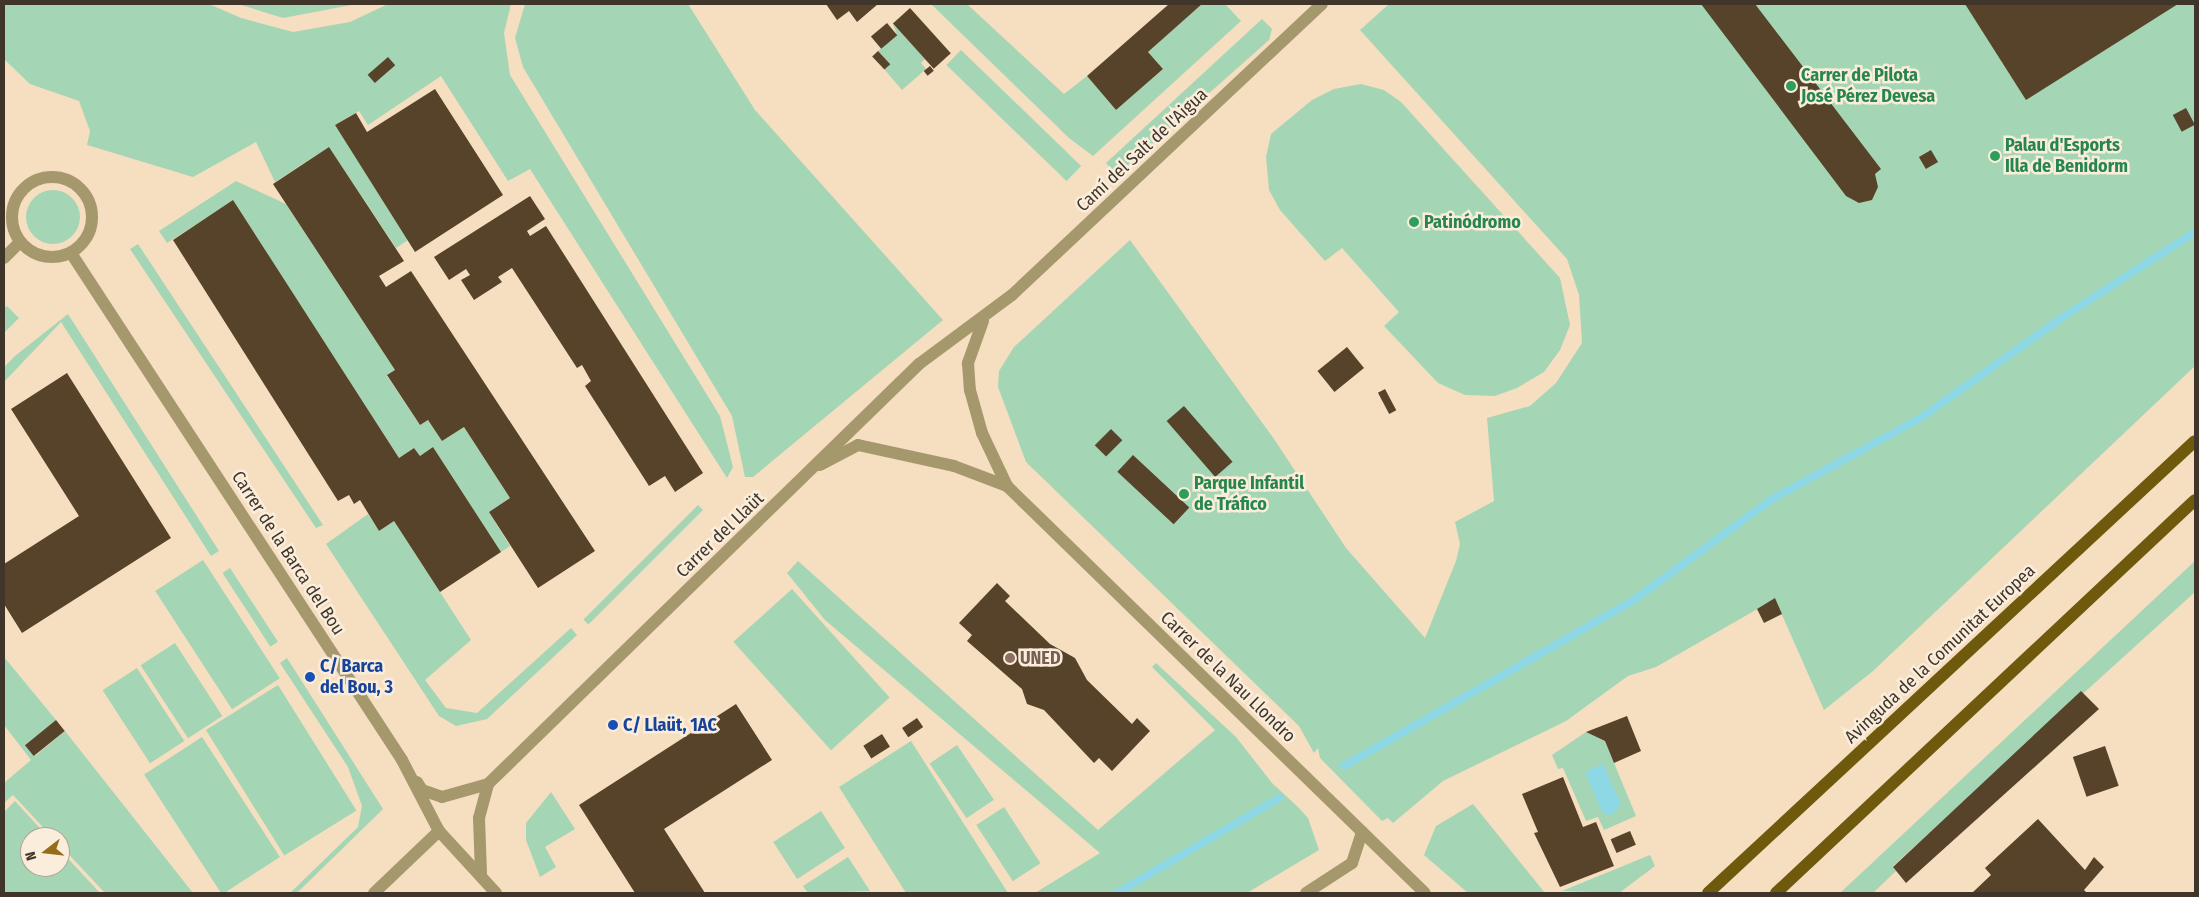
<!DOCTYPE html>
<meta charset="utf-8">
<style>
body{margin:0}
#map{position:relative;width:2199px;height:897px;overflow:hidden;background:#f6dec1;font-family:"Fira Sans Condensed",sans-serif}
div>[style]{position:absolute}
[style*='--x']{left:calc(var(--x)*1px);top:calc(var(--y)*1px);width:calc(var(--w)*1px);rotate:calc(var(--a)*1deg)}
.green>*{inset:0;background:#a4d6b5;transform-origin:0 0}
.round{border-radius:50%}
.water>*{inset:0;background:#8ed8e6}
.stream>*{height:8px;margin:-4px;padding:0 4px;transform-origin:4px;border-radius:4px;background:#8ed8e6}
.building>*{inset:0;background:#564329;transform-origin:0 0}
.minor>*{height:12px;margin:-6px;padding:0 6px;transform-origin:6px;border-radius:6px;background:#a6986d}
.minor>.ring{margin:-6px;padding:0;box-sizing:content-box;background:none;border:12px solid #a6986d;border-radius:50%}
.major>*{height:12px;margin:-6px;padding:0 6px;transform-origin:6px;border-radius:6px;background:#6f590c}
.dots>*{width:14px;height:14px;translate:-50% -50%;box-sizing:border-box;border:2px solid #fbeddb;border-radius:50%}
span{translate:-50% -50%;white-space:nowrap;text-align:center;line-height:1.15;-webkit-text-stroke:5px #fbeddb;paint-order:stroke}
.leisure-label{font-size:18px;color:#27864d;font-weight:700}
.left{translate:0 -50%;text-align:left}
.street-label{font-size:18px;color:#3f352a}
.education-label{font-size:18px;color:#785e54;font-weight:700}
.transit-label{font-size:18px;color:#164399;font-weight:700}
.frame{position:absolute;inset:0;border:5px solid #3f352a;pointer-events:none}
.north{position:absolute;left:20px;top:827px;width:50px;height:50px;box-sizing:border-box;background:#fbeddb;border:1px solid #b0a394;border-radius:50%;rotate:254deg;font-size:14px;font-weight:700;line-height:20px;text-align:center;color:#3f352a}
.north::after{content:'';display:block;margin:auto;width:18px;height:22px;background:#966c18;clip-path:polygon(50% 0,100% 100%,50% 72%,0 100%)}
</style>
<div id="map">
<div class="green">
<div style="clip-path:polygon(4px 4px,209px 4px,241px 18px,293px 32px,350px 22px,388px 4px,511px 4px,504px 33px,510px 75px,720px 416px,733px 467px,727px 478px,530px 169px,508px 181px,441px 76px,368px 125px,359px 111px,335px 125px,408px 240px,396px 248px,329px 147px,275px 182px,256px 142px,193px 177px,87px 145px,90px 131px,79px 101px,30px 84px,4px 59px)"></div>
<div style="clip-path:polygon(238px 4px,357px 4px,283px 18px)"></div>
<div style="clip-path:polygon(525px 4px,688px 4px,755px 110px,943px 320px,753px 477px,745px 477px,732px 416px,523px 67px,515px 38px)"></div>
<div style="clip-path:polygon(931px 4px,967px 4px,1064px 94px,1087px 76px,1116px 110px,1163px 69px,1148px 52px,1202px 4px,1225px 4px,1241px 21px,1093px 156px,1069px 138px)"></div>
<div style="clip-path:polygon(1389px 4px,2195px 4px,2195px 366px,1873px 671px,1824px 710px,1775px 599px,1656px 667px,1628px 676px,1566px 721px,1443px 781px,1393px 823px,1388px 818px,1382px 821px,1320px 758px,1318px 748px,1314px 753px,1299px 726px,1026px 462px,998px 387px,999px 371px,1014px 347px,1130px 240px,1274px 439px,1346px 548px,1425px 638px,1456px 561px,1460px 544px,1455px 522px,1494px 501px,1487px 418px,1530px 406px,1556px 383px,1582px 343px,1579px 295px,1567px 259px,1360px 30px)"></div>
<div style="clip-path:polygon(1262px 19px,1272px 29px,1269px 40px,1117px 175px,1106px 163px)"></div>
<div style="clip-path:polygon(893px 24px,925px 59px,921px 63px,926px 69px,902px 90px,884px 69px,890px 64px,878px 51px,897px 35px)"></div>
<div style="left:961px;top:50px;width:167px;height:21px;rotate:44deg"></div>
<div style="clip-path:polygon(1361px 84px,1384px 90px,1401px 102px,1560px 278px,1570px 325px,1560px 350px,1544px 372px,1517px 388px,1495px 396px,1465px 395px,1438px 383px,1384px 326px,1399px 312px,1342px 248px,1325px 261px,1280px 210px,1269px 190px,1266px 157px,1271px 134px,1312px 100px,1334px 89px)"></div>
<div style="clip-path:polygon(236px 181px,286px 204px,395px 370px,387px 376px,420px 425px,428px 420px,442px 441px,464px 427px,510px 498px,489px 512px,510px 546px,501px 552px,433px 447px,420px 456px,414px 448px,399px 458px,233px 201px,167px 243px,159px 231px)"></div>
<div class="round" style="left:26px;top:190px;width:54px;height:54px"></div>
<div style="clip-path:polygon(138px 244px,323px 525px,316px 528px,130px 249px)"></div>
<div style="clip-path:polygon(7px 306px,19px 318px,4px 333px,4px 308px)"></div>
<div style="clip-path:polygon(68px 314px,219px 551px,211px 556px,61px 322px,4px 382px,4px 367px,15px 356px)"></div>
<div style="left:698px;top:505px;width:7px;height:162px;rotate:45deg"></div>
<div style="clip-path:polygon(368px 514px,379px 531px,394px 521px,471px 640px,425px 680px,446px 708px,477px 713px,571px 628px,577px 635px,487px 719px,456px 726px,439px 716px,326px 544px)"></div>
<div style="left:203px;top:560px;width:141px;height:57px;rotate:57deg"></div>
<div style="clip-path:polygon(798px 561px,1098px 830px,1215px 730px,1152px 667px,1156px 663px,1236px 737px,1272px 783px,1298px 807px,1308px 818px,1319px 850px,1247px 893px,1035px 893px,1100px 853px,825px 620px,787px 573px)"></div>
<div style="clip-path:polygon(2195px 561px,2195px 592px,1893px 866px,1896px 871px,1873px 893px,1840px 893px)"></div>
<div style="left:230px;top:568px;width:88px;height:9px;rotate:57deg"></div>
<div style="left:792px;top:589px;width:146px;height:79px;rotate:48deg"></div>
<div style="left:175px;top:643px;width:87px;height:41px;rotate:57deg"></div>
<div style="clip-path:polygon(4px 657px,56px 720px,25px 745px,35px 756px,65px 731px,193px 893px,105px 893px,60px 845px,60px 837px,52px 837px,13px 795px,4px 803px,4px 783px,31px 760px,4px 725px)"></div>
<div style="clip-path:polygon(287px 658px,383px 809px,297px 893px,290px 893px,358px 827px,362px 806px,348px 767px,280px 663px)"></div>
<div style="left:137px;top:668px;width:87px;height:41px;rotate:57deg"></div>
<div style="left:278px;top:685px;width:148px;height:85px;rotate:58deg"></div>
<div style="clip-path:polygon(1586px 732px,1605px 741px,1636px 816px,1604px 830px,1598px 817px,1586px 821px,1563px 768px,1558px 769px,1552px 755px)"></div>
<div style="left:202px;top:737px;width:143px;height:69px;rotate:57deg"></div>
<div style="clip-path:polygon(911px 741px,1008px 893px,906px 893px,839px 787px)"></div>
<div style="left:957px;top:745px;width:66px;height:33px;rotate:56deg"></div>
<div style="clip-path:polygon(551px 792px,575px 829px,545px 847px,556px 867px,540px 877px,526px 840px,526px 823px)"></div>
<div style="clip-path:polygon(15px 801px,48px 837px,30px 837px,30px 867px,60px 867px,60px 850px,100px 893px,4px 893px,4px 812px)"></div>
<div style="clip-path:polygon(1473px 804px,1545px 893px,1550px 893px,1468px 893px,1424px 855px,1436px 826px)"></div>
<div style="left:1004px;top:807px;width:67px;height:33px;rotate:57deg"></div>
<div style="left:821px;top:811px;width:44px;height:57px;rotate:57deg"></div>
<div style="clip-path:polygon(1650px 855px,1655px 866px,1619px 893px,1562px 891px)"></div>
<div style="clip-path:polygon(848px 857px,870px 891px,808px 893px,803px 886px)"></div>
</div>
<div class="water">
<div style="clip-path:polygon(1603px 764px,1621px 804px,1611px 816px,1602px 812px,1585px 772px)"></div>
</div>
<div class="stream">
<div style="--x:1344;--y:766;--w:334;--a:-29.8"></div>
<div style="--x:1634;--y:600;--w:171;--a:-36.2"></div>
<div style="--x:1772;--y:499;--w:167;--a:-28.6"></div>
<div style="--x:1919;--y:419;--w:176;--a:-35.3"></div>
<div style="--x:2063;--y:317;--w:157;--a:-32.8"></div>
<div style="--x:1117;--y:893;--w:188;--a:-30.4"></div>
</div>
<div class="building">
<div style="clip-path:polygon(826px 4px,878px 4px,857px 22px,849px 11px,837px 20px)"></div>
<div style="clip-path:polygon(1169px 4px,1202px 4px,1148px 52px,1163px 69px,1116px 110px,1087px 76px)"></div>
<div style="clip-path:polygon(1701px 4px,1755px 4px,1881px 169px,1875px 174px,1878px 187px,1872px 200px,1859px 203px,1846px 196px)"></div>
<div style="clip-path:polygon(1965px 4px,2178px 4px,2026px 100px)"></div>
<div style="left:910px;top:8px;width:61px;height:23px;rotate:48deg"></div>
<div style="left:887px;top:23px;width:16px;height:21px;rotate:50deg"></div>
<div style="left:878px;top:51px;width:18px;height:8px;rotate:47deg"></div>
<div style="left:388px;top:57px;width:11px;height:27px;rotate:49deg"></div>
<div style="left:930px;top:66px;width:6px;height:8px;rotate:51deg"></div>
<div style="clip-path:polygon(435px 89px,503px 195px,415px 252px,335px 125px,356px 113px,367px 132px)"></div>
<div style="left:2186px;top:108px;width:19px;height:15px;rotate:62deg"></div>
<div style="clip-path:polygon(329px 147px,404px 261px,379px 276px,386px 287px,411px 271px,595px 551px,538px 588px,489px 512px,510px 498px,464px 427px,442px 441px,428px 420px,420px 425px,387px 375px,395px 370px,273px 184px)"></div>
<div style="left:1931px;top:150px;width:14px;height:14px;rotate:60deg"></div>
<div style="clip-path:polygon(530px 196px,545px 219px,527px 231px,530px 236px,546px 226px,703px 473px,675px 492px,665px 476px,649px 486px,585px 386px,591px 381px,582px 365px,577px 368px,512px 268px,498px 277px,502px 282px,474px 300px,461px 280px,470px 275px,466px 269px,449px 280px,434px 257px)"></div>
<div style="clip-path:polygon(233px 200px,399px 458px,414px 448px,420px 456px,433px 447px,501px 552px,440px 592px,394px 521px,379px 531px,360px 500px,354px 504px,349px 495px,338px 501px,173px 240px)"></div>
<div style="left:1347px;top:347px;width:27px;height:38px;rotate:51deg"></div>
<div style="clip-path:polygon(67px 373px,171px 538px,22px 633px,4px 604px,4px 564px,79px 516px,11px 409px)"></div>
<div style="left:1385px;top:389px;width:24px;height:8px;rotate:62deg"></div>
<div style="left:1184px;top:406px;width:74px;height:23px;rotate:49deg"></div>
<div style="left:1111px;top:429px;width:16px;height:23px;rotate:45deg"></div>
<div style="left:1133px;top:455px;width:77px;height:23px;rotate:43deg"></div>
<div style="clip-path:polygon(997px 583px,1010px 596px,1005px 601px,1050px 644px,1075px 658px,1087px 680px,1132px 724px,1137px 718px,1150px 731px,1112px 771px,1099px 758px,1094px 763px,1044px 710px,1027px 704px,1022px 689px,967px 641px,972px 635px,959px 623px)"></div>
<div style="clip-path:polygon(1775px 598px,1782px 614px,1764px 623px,1757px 609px)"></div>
<div style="clip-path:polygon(2081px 691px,2099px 709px,1906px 883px,1893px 867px)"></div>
<div style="clip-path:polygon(736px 704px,772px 760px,664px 829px,705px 893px,635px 893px,579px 805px)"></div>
<div style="clip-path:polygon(1627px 716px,1641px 751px,1614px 763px,1605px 741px,1586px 732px)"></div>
<div style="left:917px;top:718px;width:11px;height:18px;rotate:56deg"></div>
<div style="left:56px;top:720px;width:14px;height:40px;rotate:51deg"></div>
<div style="left:882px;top:734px;width:15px;height:22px;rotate:58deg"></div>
<div style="left:2105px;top:746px;width:42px;height:34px;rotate:71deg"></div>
<div style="clip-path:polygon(1563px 777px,1583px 827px,1596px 822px,1614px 866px,1560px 887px,1534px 833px,1538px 832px,1522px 794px)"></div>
<div style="clip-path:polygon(2038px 819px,2085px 870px,2094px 857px,2104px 867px,2084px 890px,2087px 893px,1972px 893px,1991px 875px,1985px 868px)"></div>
<div style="left:1630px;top:831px;width:15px;height:21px;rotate:67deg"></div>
</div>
<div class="minor">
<div class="ring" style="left:12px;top:177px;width:68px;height:68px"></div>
<div style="--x:71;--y:253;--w:605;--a:56.86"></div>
<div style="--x:402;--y:760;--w:80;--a:62.5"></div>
<div style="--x:439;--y:831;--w:84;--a:47.4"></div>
<div style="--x:4;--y:258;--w:23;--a:-45"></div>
<div style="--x:983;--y:321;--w:45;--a:109.7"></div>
<div style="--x:968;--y:363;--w:27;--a:86"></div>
<div style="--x:970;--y:390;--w:45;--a:74.4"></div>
<div style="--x:982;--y:433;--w:59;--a:64.7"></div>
<div style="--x:1007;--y:486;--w:583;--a:44.24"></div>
<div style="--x:820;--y:465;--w:43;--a:-27.8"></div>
<div style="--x:858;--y:445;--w:98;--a:12.3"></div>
<div style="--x:954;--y:466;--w:57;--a:20.7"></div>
<div style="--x:417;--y:782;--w:9;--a:58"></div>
<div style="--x:422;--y:790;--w:21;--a:19"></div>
<div style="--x:442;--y:797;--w:48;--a:-15.8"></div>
<div style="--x:481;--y:873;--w:55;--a:-92.1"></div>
<div style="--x:479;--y:818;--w:35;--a:-75"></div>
<div style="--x:488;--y:784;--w:602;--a:-44.26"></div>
<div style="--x:919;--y:364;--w:116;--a:-36.6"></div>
<div style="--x:1012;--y:295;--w:425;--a:-43.2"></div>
<div style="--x:374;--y:893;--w:90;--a:-43.6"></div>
<div style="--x:1306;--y:893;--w:55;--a:-33.1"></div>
<div style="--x:1352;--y:863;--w:33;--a:-72"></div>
</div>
<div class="major">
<div style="--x:1708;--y:893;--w:664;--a:-42.87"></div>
<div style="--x:1776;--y:893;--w:574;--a:-43.17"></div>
</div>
<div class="dots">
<div style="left:1791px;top:86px;background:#2e9e5b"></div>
<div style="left:1995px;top:156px;background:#2e9e5b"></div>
<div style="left:1414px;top:222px;background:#2e9e5b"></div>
<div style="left:1184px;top:494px;background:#2e9e5b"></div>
<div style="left:1010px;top:658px;background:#8d6e63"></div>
<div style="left:310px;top:677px;background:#1a4fb4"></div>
<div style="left:613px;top:725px;background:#1a4fb4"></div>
</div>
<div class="leisure-label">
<span class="left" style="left:1801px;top:86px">Carrer de Pilota<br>José Pérez Devesa</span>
<span class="left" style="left:2005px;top:156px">Palau d'Esports<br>Illa de Benidorm</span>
<span class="left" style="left:1424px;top:222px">Patinódromo</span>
<span class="left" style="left:1194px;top:494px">Parque Infantil<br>de Tráfico</span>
</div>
<div class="street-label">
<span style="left:1142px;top:150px;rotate:-43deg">Camí del Salt de l'Aigua</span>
<span style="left:720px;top:535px;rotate:-44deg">Carrer del Llaüt</span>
<span style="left:288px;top:553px;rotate:57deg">Carrer de la Barca del Bou</span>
<span style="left:1940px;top:654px;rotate:-43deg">Avinguda de la Comunitat Europea</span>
<span style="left:1228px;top:677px;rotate:44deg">Carrer de la Nau Llondro</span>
</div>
<div class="education-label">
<span class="left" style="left:1020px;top:658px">UNED</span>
</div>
<div class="transit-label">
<span class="left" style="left:320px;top:677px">C/ Barca<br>del Bou, 3</span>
<span class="left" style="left:623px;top:725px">C/ Llaüt, 1AC</span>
</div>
<div class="frame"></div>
<div class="north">N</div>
</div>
